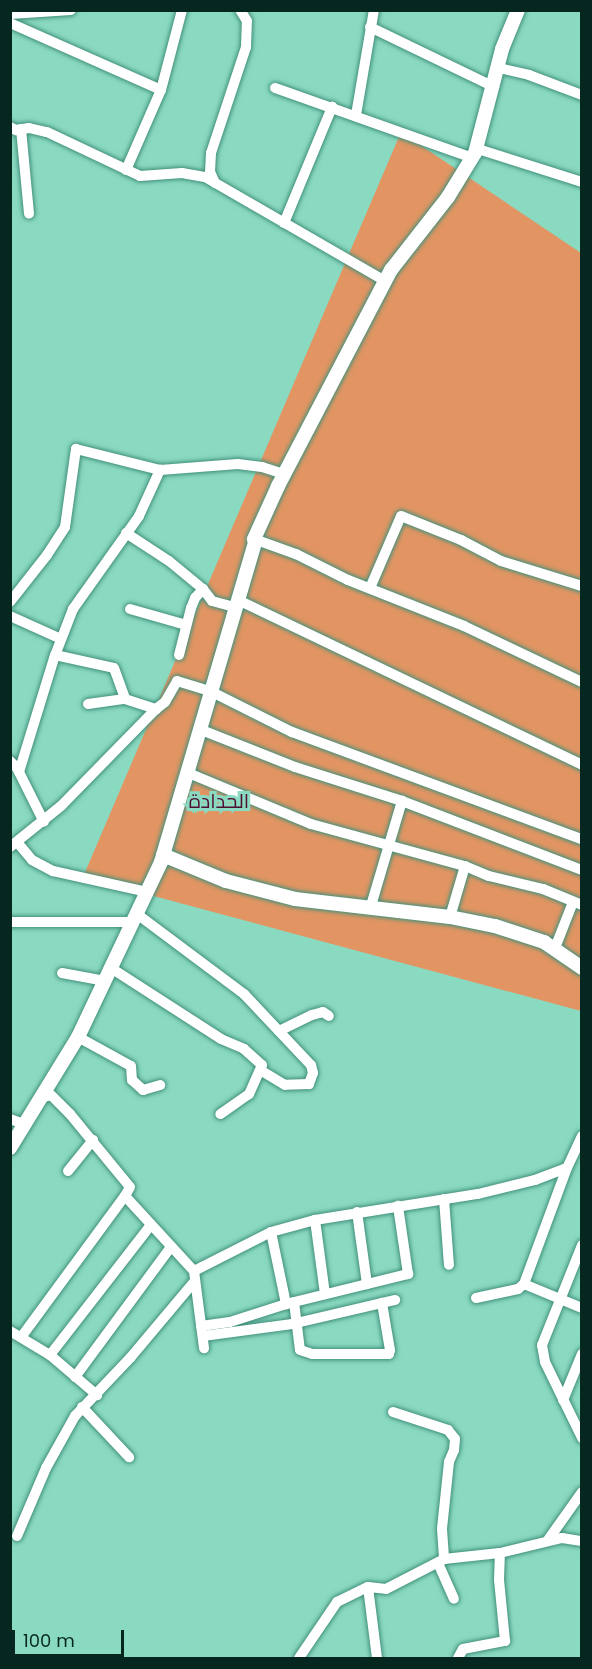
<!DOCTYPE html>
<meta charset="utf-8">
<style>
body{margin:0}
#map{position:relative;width:592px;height:1669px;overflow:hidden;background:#8ad9c1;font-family:Poppins,Cairo,sans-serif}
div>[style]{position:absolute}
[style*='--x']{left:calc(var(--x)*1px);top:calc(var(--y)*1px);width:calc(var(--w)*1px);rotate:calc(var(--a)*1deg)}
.green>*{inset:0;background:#e29563}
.roads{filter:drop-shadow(0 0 2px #42917b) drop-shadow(0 0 2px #42917b)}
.minor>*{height:10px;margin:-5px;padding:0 5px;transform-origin:5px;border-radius:5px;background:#fff}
.major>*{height:14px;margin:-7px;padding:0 7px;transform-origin:7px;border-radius:7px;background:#fff}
span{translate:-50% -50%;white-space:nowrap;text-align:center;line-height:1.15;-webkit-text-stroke:6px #8ad9c1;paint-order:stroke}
.neighbourhood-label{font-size:20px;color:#4e0f31}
.frame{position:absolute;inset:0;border:12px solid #05271f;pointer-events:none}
.scale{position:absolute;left:12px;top:1630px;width:112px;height:27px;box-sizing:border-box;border:3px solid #05271f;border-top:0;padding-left:8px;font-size:18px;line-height:21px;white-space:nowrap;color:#05271f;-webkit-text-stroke:4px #8ad9c1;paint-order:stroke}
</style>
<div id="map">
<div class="green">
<div style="clip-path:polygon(401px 132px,581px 253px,581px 1011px,83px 877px)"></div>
</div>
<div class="roads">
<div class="minor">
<div style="--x:10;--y:14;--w:61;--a:-3.8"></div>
<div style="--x:10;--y:23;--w:165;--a:23.9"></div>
<div style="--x:370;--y:27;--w:138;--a:25.8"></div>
<div style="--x:499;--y:68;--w:31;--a:13"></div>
<div style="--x:529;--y:75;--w:57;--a:20.7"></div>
<div style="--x:275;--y:88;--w:210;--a:19.5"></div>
<div style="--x:356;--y:115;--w:107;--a:-80.3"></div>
<div style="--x:10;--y:127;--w:7;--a:27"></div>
<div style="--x:16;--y:130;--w:13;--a:-9"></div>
<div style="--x:29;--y:128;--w:18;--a:13"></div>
<div style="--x:47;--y:132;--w:103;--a:25.3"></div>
<div style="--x:140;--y:176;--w:42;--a:-4.1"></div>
<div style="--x:182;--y:173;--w:23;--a:10"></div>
<div style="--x:205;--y:177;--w:208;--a:30"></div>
<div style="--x:21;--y:129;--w:85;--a:84.6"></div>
<div style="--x:478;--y:149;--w:109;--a:17.6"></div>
<div style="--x:126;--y:170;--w:87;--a:-66.4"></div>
<div style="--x:161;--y:90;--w:83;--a:-75.3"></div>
<div style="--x:215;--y:183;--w:12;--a:-114"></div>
<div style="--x:210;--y:172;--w:19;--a:-87"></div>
<div style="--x:211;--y:153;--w:112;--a:-71.7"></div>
<div style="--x:246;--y:47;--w:26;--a:-88"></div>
<div style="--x:247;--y:21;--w:13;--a:-122"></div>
<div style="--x:284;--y:223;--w:126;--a:-67.5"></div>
<div style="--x:126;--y:533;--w:51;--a:33.1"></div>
<div style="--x:169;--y:561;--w:44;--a:39.5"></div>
<div style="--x:203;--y:589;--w:15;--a:53"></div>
<div style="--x:212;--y:601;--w:24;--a:15"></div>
<div style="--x:254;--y:539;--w:45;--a:19.7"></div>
<div style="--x:296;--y:554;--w:58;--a:26.6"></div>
<div style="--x:348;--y:580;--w:125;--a:21.6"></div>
<div style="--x:464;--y:626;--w:131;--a:25.4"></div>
<div style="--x:370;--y:588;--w:78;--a:-66.7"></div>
<div style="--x:401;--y:516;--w:65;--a:21.8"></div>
<div style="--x:461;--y:540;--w:45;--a:27.7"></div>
<div style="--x:501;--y:561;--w:85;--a:17.2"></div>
<div style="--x:238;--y:600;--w:382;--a:25.6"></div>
<div style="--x:10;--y:602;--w:60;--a:-51.8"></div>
<div style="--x:47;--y:555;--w:33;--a:-57"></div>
<div style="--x:65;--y:527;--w:79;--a:-82"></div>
<div style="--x:76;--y:449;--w:87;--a:14"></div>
<div style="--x:160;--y:470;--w:78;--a:-4.4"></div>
<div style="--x:238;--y:464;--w:24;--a:7"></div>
<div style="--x:262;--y:467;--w:23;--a:18"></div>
<div style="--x:130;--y:609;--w:58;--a:15.9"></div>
<div style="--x:10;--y:616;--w:56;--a:24.3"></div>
<div style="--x:55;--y:655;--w:60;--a:12.4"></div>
<div style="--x:114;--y:668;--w:33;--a:70"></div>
<div style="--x:125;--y:699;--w:33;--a:18"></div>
<div style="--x:179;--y:655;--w:49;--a:-75.7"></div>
<div style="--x:191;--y:608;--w:11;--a:-68"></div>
<div style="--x:195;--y:598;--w:12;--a:-48"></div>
<div style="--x:88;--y:704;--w:37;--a:-8"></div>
<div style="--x:199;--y:729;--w:103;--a:21.6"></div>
<div style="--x:295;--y:767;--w:112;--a:17.6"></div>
<div style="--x:402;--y:801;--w:193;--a:21"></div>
<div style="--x:10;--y:761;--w:10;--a:45"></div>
<div style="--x:17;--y:768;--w:60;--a:63.4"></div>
<div style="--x:19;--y:772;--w:119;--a:-72.9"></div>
<div style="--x:54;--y:658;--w:53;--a:-68.8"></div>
<div style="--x:73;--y:609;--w:114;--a:-54.6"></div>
<div style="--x:139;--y:516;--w:51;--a:-65.5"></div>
<div style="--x:186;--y:772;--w:135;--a:22.6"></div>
<div style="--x:311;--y:824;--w:160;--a:15.3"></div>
<div style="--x:465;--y:866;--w:26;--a:23"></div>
<div style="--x:489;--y:876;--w:56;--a:13.5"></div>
<div style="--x:543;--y:889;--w:42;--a:22.3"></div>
<div style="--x:17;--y:842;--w:23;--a:50"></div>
<div style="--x:32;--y:860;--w:24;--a:28"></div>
<div style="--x:53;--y:871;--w:96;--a:12.6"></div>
<div style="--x:10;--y:847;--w:65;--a:-38.8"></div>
<div style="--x:61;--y:806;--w:136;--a:-45.6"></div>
<div style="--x:156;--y:709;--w:11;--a:-38"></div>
<div style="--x:165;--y:702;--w:24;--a:-60"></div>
<div style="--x:177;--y:681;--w:34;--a:17"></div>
<div style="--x:210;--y:691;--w:92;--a:26.6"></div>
<div style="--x:292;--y:732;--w:309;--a:20.3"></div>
<div style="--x:370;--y:909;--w:113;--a:-73.5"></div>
<div style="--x:137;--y:914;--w:134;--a:36.8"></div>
<div style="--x:244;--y:994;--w:98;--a:46.7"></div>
<div style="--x:311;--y:1065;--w:8;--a:76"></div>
<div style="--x:313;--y:1073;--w:12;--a:110"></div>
<div style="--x:309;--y:1084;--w:24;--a:178"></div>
<div style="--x:285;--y:1085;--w:29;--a:-149"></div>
<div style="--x:450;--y:917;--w:53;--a:-73.6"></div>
<div style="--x:10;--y:922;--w:123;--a:0"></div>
<div style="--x:555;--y:948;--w:49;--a:-68.6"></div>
<div style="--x:111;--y:968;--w:131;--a:32.8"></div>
<div style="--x:221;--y:1039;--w:25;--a:23"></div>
<div style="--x:244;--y:1049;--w:24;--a:42"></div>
<div style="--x:262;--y:1065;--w:32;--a:114"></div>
<div style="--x:249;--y:1094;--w:35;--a:145"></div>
<div style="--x:62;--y:973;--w:44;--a:10.5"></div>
<div style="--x:279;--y:1031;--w:37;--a:-26"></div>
<div style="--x:312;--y:1015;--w:11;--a:-15"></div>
<div style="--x:323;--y:1012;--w:7;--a:34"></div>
<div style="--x:78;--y:1037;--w:60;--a:28.7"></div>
<div style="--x:131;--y:1066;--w:14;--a:86"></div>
<div style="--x:132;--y:1080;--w:15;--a:42"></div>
<div style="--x:143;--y:1090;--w:18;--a:-16"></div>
<div style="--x:44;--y:1097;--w:7;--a:-16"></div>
<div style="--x:51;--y:1095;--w:27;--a:45"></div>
<div style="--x:70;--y:1114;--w:94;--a:50.6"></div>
<div style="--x:130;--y:1187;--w:10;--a:119"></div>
<div style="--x:125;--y:1196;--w:102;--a:47.4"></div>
<div style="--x:194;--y:1271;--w:78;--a:82.6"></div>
<div style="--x:10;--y:1119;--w:15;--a:20"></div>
<div style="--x:68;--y:1171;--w:40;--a:-51"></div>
<div style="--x:444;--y:1199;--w:66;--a:85.7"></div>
<div style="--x:357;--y:1212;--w:73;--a:82.1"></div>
<div style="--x:315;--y:1220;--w:75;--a:82.3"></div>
<div style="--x:271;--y:1232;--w:74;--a:78.2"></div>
<div style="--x:582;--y:1245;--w:108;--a:111.8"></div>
<div style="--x:542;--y:1345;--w:17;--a:80"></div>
<div style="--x:545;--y:1362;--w:85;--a:64"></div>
<div style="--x:194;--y:1271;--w:86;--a:-26.9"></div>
<div style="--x:271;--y:1232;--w:46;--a:-15.3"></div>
<div style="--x:315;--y:1220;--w:165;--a:-9.1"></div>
<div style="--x:478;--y:1194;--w:59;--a:-13.8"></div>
<div style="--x:535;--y:1180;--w:34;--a:-21"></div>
<div style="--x:524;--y:1284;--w:63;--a:22.5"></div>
<div style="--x:476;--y:1298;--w:43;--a:-12.1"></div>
<div style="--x:518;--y:1289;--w:8;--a:-40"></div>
<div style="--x:524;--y:1284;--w:124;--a:-69.7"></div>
<div style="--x:567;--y:1168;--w:35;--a:-65"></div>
<div style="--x:294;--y:1302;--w:48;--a:82.9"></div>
<div style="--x:300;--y:1350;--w:13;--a:18"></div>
<div style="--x:312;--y:1354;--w:77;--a:0"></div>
<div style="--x:389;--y:1354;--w:4;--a:-76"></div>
<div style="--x:390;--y:1350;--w:48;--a:-99.7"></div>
<div style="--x:201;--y:1326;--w:29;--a:-8"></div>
<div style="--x:230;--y:1322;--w:59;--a:-17.8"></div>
<div style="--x:286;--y:1304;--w:126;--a:-13.8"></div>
<div style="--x:408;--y:1274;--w:69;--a:-98.4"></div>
<div style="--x:10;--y:1331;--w:47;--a:31"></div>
<div style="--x:50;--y:1355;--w:62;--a:40.4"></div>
<div style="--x:22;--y:1336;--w:174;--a:-53.7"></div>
<div style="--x:203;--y:1336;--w:90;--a:-7.7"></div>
<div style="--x:292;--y:1324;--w:106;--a:-13.1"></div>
<div style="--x:50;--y:1355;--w:165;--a:-52.2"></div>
<div style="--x:75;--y:1377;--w:162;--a:-53.6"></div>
<div style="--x:563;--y:1400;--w:50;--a:-67.6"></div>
<div style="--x:82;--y:1407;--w:69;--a:46.8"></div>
<div style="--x:393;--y:1412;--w:58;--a:18.1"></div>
<div style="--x:448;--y:1430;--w:11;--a:52"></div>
<div style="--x:455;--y:1439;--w:11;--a:95"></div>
<div style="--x:454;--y:1450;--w:13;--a:113"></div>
<div style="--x:449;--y:1462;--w:67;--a:96"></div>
<div style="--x:442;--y:1529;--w:30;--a:86"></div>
<div style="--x:17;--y:1536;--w:74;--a:-66.9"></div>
<div style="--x:46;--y:1468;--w:60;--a:-60.9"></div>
<div style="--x:75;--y:1416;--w:81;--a:-46.5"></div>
<div style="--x:131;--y:1357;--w:98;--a:-50"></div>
<div style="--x:548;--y:1540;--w:59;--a:-54.7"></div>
<div style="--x:438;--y:1563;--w:39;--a:66"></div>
<div style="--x:368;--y:1587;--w:72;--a:82.8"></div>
<div style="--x:299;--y:1658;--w:68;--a:-55.8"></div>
<div style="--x:337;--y:1602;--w:34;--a:-26"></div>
<div style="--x:368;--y:1587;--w:18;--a:6"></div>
<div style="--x:386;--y:1589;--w:65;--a:-27.3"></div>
<div style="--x:444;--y:1559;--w:56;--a:-6.1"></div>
<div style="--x:500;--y:1553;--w:64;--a:-13.6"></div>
<div style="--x:562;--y:1538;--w:20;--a:9"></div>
<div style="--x:458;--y:1658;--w:10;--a:-61"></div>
<div style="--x:463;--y:1649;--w:43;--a:-10.8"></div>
<div style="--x:505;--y:1641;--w:61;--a:-95.6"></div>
<div style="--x:499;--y:1580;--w:27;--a:-88"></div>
</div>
<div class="major">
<div style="--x:163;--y:855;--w:68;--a:22.4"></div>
<div style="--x:226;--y:881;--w:71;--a:14.6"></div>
<div style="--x:295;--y:899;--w:156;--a:6.6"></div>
<div style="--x:450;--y:917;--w:46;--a:11.3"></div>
<div style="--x:495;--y:926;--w:52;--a:18.1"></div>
<div style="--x:544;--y:942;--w:46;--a:34.4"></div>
<div style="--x:10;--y:1148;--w:130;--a:-58.5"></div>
<div style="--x:78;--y:1037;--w:194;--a:-64.6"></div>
<div style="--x:161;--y:862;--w:334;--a:-73.6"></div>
<div style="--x:255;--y:542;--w:3;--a:-108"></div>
<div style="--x:254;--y:539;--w:58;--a:-65.6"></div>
<div style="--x:278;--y:486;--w:244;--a:-62.4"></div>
<div style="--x:391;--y:270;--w:93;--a:-52"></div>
<div style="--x:448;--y:197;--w:52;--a:-58.5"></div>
<div style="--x:475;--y:153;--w:107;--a:-75.4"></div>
<div style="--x:502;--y:49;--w:42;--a:-67.7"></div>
</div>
</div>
<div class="neighbourhood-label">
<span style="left:219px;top:801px">الحدادة</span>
</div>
<div class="frame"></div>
<div class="scale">100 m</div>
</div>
